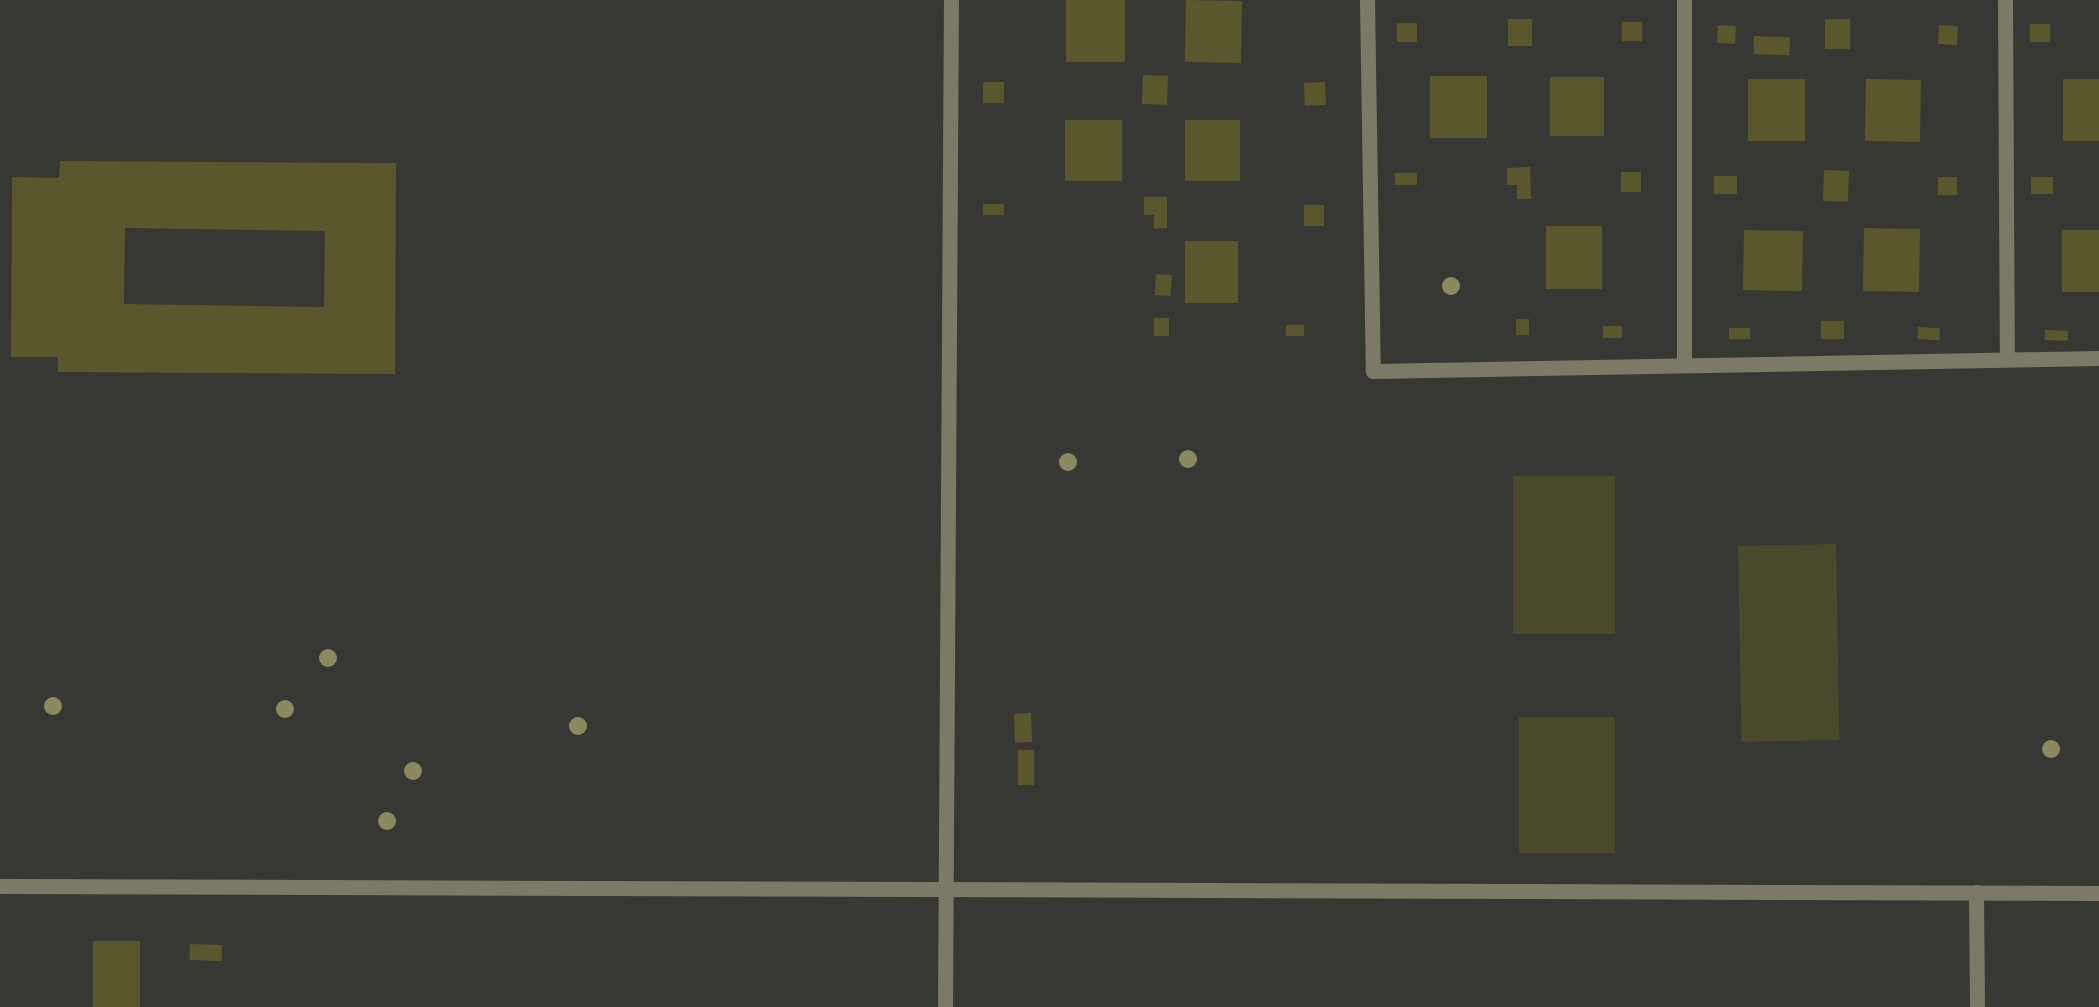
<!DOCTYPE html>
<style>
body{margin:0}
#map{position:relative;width:2099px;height:1007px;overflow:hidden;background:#373733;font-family:"Archivo Narrow",sans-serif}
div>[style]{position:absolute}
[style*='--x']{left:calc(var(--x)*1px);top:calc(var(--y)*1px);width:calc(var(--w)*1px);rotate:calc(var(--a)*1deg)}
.green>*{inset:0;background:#4b492c;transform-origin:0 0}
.building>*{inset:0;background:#5b572c;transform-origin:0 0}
.minor>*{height:15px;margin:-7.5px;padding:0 7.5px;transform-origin:7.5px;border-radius:7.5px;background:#7c7a67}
.trees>*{width:18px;height:18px;margin:-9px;border-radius:50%;background:#8c8960}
span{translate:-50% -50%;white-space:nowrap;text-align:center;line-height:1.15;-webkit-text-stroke:5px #373733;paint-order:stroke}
</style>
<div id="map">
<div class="green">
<div style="left:1513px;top:476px;width:102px;height:158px"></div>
<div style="left:1836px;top:544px;width:196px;height:98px;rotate:89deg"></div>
<div style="left:1519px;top:717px;width:96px;height:136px"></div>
</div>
<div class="building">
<div style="left:1066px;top:0;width:59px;height:62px"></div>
<div style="left:1186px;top:0;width:56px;height:62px;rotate:1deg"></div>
<div style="left:1508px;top:19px;width:24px;height:27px"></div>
<div style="left:1825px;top:19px;width:25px;height:30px"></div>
<div style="left:1622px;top:22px;width:20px;height:19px"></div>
<div style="left:1397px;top:23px;width:20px;height:19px"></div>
<div style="left:2030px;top:24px;width:20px;height:18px"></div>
<div style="left:1718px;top:25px;width:18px;height:18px;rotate:3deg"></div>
<div style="left:1939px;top:25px;width:19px;height:19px;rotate:3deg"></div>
<div style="left:1754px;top:36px;width:36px;height:18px;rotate:2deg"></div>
<div style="left:1143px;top:75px;width:25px;height:29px;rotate:2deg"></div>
<div style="left:1430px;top:76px;width:57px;height:62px"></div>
<div style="left:1550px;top:77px;width:54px;height:59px"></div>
<div style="left:1748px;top:79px;width:57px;height:62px"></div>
<div style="left:1866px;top:79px;width:55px;height:62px;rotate:1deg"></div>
<div style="left:2063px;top:79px;width:36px;height:62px"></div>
<div style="left:983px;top:82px;width:21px;height:21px"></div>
<div style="left:1325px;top:82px;width:23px;height:21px;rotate:88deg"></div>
<div style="left:1065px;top:120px;width:57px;height:61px"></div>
<div style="left:1185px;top:120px;width:55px;height:61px"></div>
<div style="clip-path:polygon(evenodd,60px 161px,396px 163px,395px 374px,58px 372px,58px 357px,11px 357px,12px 177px,59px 178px,60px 161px,125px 228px,325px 231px,324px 307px,124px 304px,125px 228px)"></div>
<div style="clip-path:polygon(1530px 167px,1531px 199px,1517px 199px,1517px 185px,1507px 185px,1507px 168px)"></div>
<div style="left:1824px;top:170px;width:25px;height:31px;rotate:2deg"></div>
<div style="left:1641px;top:172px;width:20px;height:20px;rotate:90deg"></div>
<div style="left:1395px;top:173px;width:22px;height:12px"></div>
<div style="left:1714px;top:176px;width:23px;height:18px"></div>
<div style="left:1938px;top:177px;width:19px;height:18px"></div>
<div style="left:2031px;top:177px;width:22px;height:17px"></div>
<div style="clip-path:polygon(1144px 197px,1167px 197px,1167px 228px,1154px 229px,1154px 215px,1144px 215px)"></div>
<div style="left:983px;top:204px;width:21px;height:11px"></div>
<div style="left:1304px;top:205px;width:20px;height:21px"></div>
<div style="left:1546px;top:226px;width:56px;height:63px"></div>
<div style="left:1864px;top:228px;width:56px;height:63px;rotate:1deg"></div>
<div style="left:1744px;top:230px;width:59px;height:60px;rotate:1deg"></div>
<div style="left:2062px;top:230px;width:37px;height:62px"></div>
<div style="left:1185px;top:241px;width:53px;height:62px"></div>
<div style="left:1156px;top:274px;width:16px;height:21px;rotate:4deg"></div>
<div style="left:1154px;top:318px;width:15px;height:18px"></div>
<div style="left:1516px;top:319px;width:13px;height:16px"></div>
<div style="left:1821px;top:321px;width:23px;height:18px"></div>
<div style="left:1286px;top:325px;width:18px;height:11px"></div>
<div style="left:1603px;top:326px;width:19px;height:12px"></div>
<div style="left:1918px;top:327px;width:22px;height:12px;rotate:3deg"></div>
<div style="left:1729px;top:328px;width:21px;height:11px"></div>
<div style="left:2045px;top:330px;width:23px;height:10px;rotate:2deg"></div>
<div style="left:1031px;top:713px;width:29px;height:17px;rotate:88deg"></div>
<div style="left:1018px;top:750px;width:16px;height:35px"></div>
<div style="left:93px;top:941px;width:47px;height:66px"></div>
<div style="left:190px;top:944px;width:32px;height:16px;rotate:2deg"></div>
</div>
<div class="minor">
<div style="--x:1367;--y:0;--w:371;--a:89.1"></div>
<div style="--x:1373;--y:371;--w:726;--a:-1.03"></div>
<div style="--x:1684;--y:0;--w:365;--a:90"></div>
<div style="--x:2005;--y:0;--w:358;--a:89.7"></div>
<div style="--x:0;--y:886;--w:2099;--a:0.19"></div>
<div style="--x:1976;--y:892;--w:115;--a:89.5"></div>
<div style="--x:945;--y:1007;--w:1007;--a:-89.66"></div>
</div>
<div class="trees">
<div style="left:1451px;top:286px"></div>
<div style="left:1188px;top:459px"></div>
<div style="left:1068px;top:462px"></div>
<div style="left:328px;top:658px"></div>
<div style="left:53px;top:706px"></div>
<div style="left:285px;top:709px"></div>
<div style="left:578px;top:726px"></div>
<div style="left:2051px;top:749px"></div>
<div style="left:413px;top:771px"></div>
<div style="left:387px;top:821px"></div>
</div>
</div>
